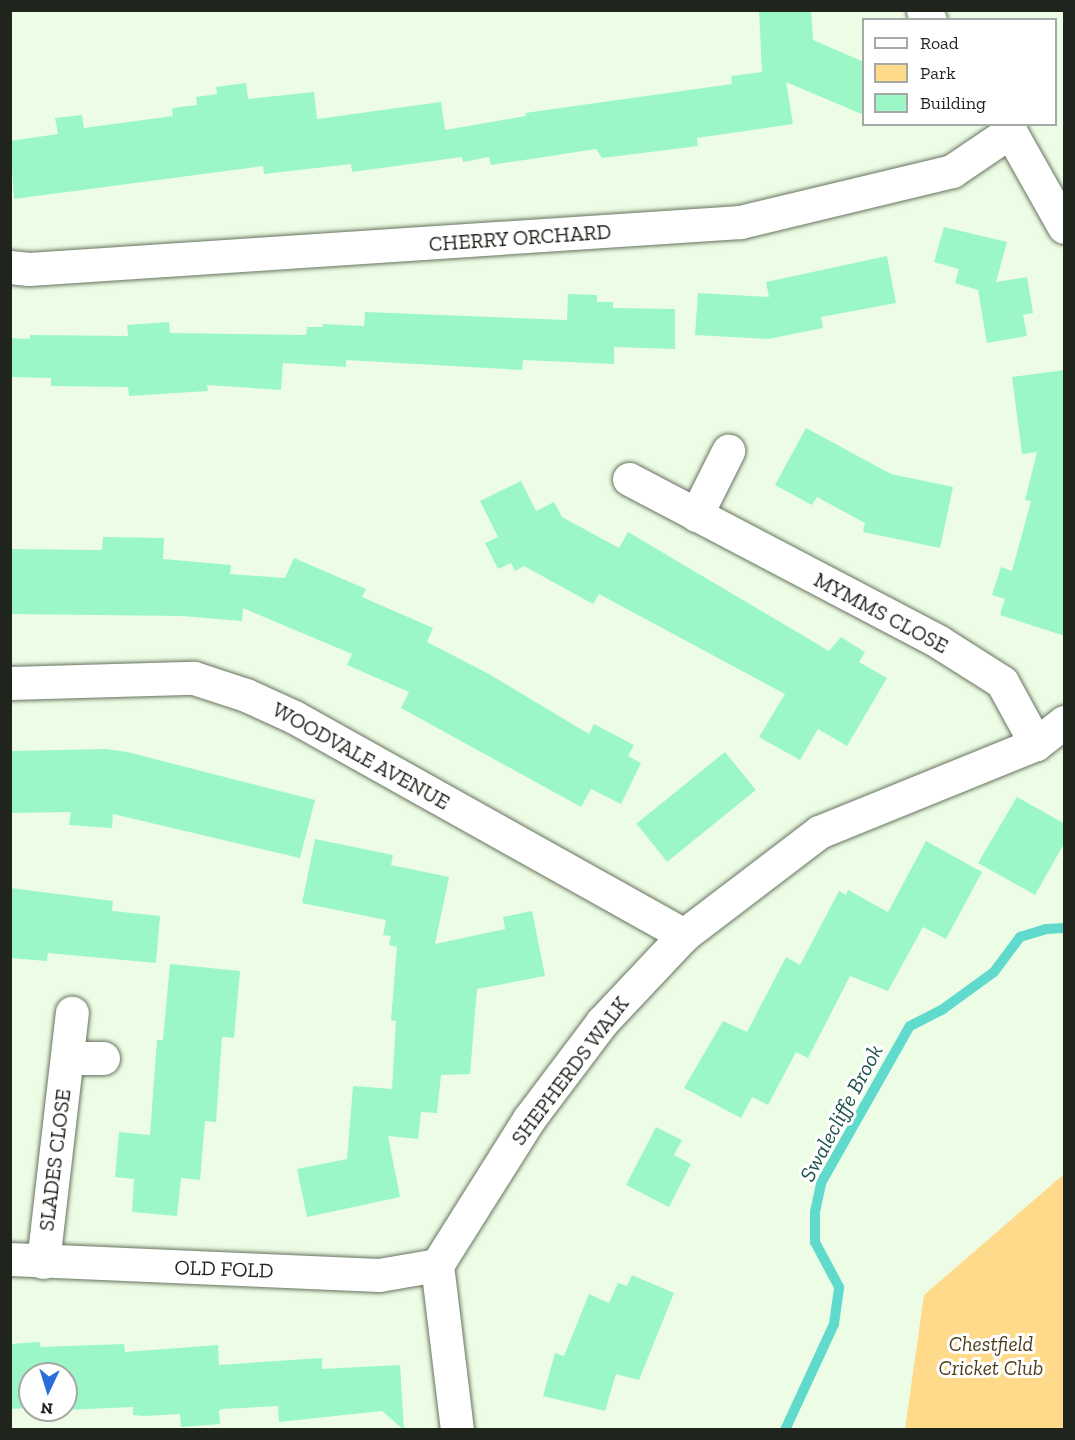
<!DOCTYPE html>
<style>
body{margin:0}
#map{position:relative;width:1075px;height:1440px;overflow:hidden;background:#edfde5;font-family:"Zilla Slab",serif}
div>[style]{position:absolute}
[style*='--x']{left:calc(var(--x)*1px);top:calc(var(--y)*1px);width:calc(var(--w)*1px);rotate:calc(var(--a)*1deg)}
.green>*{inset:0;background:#ffda8b}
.stream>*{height:10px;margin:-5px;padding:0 5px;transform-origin:5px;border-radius:5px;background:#60dacc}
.building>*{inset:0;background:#9bf7c6;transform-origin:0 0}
.roads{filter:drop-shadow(0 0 2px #677460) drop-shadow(0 0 2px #677460)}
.minor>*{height:33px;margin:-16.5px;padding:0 16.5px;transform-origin:16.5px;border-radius:16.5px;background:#fff}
span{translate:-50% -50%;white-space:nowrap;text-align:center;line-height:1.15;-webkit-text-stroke:6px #fff;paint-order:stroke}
.street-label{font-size:21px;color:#1f251c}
.park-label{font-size:21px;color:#503f1b;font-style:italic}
.water-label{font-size:22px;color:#1b514a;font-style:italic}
.frame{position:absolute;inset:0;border:12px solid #1f251c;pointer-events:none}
.legend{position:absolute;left:862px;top:18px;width:195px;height:108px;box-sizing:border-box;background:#fff;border:2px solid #a5a8a4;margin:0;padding:8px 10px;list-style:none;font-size:18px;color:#1f251c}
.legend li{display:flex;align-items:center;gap:12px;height:30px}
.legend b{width:30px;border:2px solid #a5a8a4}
.north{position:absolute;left:18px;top:1362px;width:60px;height:60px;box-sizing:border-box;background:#fff;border:2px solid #a5a8a4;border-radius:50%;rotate:184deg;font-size:16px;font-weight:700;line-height:24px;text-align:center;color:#1f251c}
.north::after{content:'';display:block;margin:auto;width:21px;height:27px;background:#296edb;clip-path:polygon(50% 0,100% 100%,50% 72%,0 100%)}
</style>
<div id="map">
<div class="green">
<div style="clip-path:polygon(1064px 1174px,1064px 1429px,905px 1429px,924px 1295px)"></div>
</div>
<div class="stream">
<div style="--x:785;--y:1430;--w:117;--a:-65.2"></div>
<div style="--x:834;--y:1324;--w:37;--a:-82"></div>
<div style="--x:839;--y:1287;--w:51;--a:-118.1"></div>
<div style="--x:815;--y:1242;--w:30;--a:-90"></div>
<div style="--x:815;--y:1212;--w:30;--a:-78"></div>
<div style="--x:821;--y:1183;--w:180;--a:-60.5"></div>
<div style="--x:910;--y:1026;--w:37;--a:-27"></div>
<div style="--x:943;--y:1009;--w:63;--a:-36"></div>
<div style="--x:994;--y:972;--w:44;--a:-53.4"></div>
<div style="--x:1020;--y:937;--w:27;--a:-17"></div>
<div style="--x:1046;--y:929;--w:18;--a:-3"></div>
</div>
<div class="building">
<div style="clip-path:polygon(759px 10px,811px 10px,813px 40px,864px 62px,864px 115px,786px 82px,793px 124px,697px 138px,698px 146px,602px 158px,596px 149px,491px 165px,489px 157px,463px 162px,462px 157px,352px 172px,351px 164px,264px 174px,263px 166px,14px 199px,10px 141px,58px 134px,55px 118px,82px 115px,84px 128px,173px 116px,172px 108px,197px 105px,196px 97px,217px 94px,216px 87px,246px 83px,248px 99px,314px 92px,317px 119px,441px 102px,445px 130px,526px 116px,525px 113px,732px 84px,731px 76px,762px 72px)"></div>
<div style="clip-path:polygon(944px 227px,1007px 242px,996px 282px,1027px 277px,1033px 313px,1023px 315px,1027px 336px,987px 343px,978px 290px,955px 283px,959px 269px,934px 262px)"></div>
<div style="clip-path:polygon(887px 256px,896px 303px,821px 317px,823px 328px,768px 339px,695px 335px,698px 293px,769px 297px,766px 282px)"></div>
<div style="clip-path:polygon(568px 294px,597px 295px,597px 302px,613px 302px,613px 308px,675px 309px,675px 349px,614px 347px,614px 364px,523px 360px,522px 370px,346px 360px,346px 367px,283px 363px,281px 390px,207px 385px,208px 391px,129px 396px,128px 387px,51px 386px,51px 378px,10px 377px,10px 338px,30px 339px,30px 335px,128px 336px,127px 325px,169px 322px,170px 333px,306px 335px,307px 327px,323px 327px,323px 324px,364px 326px,365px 312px,567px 320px)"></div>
<div style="clip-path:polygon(1065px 370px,1065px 636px,1000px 615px,1005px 599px,992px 595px,1001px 567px,1012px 571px,1031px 501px,1025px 500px,1037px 452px,1022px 454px,1012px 377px)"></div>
<div style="clip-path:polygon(806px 428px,891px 474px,953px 487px,940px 548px,863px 532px,865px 523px,817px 497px,812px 505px,775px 485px)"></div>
<div style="clip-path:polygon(521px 481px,536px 511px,554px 502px,562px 517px,619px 548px,628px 532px,829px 651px,841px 637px,865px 652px,859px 662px,887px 678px,847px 746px,818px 729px,800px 760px,759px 737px,785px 694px,599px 594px,593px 604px,524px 566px,515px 571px,511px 563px,498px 569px,485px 543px,498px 537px,480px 501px)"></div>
<div style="clip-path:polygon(103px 537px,164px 538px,163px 559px,231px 565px,230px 574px,285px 578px,294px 558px,366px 589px,362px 597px,433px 628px,427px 642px,489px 674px,589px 734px,594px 724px,634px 745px,628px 756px,641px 763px,621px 804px,591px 789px,581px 807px,401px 708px,409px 692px,347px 665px,352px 654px,243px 608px,242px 621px,182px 616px,10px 614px,10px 549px,102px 550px)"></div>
<div style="clip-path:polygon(106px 749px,127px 752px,315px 800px,300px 858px,113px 814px,112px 828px,69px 825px,71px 812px,10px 813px,10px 751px)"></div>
<div style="left:725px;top:752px;width:49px;height:114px;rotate:51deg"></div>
<div style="clip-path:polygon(1017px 797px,1065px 824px,1065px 842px,1035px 895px,978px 863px)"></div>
<div style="clip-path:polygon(315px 839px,393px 855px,391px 865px,449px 877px,435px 944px,505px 929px,503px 917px,532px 911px,545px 976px,477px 989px,470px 1074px,441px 1075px,437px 1113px,421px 1112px,418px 1139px,388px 1136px,400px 1197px,307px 1217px,297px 1169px,347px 1159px,353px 1086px,392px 1089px,396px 1021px,391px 1020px,397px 947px,389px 945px,391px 936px,383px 935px,386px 920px,302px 903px)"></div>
<div style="clip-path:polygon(926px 841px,982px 872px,946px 939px,923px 927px,888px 991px,850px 976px,808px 1058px,796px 1052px,768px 1105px,752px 1097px,741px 1118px,684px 1088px,723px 1021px,747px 1032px,786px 957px,800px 965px,839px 891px,846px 895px,848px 890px,888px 912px)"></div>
<div style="clip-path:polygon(10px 888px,113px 901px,112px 911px,160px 916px,156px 963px,48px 953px,47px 961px,10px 958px)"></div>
<div style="clip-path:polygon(170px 964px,240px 971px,234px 1038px,222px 1037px,216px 1122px,205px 1121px,200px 1180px,181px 1178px,177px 1216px,132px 1212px,134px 1179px,115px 1177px,119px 1132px,150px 1135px,157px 1040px,163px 1040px)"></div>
<div style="clip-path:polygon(656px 1127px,682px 1140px,674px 1155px,691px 1164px,669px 1207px,626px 1185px)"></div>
<div style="clip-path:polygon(632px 1275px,674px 1293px,639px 1380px,616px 1374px,605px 1411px,543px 1396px,555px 1353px,564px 1356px,589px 1294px,609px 1303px,618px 1283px,627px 1286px)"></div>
<div style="clip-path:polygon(40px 1342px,40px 1347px,124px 1344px,125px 1352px,218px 1345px,219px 1365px,322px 1358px,322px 1369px,400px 1365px,404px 1430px,382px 1411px,279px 1422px,278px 1406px,222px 1409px,219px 1411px,220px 1424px,181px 1427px,180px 1414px,144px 1416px,133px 1415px,133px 1407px,66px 1410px,66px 1374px,30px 1374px,30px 1408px,10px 1409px,10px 1344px)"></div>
</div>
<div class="roads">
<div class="minor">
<div style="--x:923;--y:10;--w:12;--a:55"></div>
<div style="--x:1006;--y:124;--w:118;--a:60.6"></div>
<div style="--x:10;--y:267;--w:19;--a:6"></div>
<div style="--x:29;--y:269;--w:713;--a:-3.78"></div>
<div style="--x:740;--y:222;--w:218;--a:-13.5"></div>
<div style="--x:952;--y:171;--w:71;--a:-34.1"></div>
<div style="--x:629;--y:479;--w:350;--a:27.7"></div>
<div style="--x:939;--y:642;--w:75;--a:32.4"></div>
<div style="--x:1002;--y:682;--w:71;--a:61.3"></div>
<div style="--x:696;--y:515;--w:72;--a:-63.4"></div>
<div style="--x:10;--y:683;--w:184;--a:-1.6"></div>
<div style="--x:194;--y:678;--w:55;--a:18.1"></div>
<div style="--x:246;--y:695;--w:53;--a:24.6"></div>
<div style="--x:294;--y:717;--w:447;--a:29.2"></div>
<div style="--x:67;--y:1058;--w:36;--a:0"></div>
<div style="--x:10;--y:1259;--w:369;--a:2.5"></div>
<div style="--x:379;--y:1275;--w:59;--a:-9.8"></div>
<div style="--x:43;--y:1262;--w:251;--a:-83.4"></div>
<div style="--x:457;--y:1430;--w:166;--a:-96.9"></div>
<div style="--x:437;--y:1265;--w:173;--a:-57.8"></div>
<div style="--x:529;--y:1119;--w:121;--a:-53"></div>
<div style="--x:602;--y:1022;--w:120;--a:-46.7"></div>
<div style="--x:684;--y:935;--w:170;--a:-37.3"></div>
<div style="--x:819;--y:832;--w:234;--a:-22.1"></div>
<div style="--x:1036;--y:744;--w:36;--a:-38"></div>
</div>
</div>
<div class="street-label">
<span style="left:520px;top:238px;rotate:-4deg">CHERRY ORCHARD</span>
<span style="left:881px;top:613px;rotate:28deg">MYMMS CLOSE</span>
<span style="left:361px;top:756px;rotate:29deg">WOODVALE AVENUE</span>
<span style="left:570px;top:1071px;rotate:-53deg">SHEPHERDS WALK</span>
<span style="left:55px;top:1160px;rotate:-83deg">SLADES CLOSE</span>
<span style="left:224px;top:1269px;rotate:2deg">OLD FOLD</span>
</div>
<div class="park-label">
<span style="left:991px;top:1356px">Chestfield<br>Cricket Club</span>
</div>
<div class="water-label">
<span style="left:841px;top:1113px;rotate:-62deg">Swalecliffe Brook</span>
</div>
<div class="frame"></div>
<ul class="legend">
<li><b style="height:8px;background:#fff"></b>Road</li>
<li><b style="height:16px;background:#ffda8b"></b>Park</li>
<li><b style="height:16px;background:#9bf7c6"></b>Building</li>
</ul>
<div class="north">N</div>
</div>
